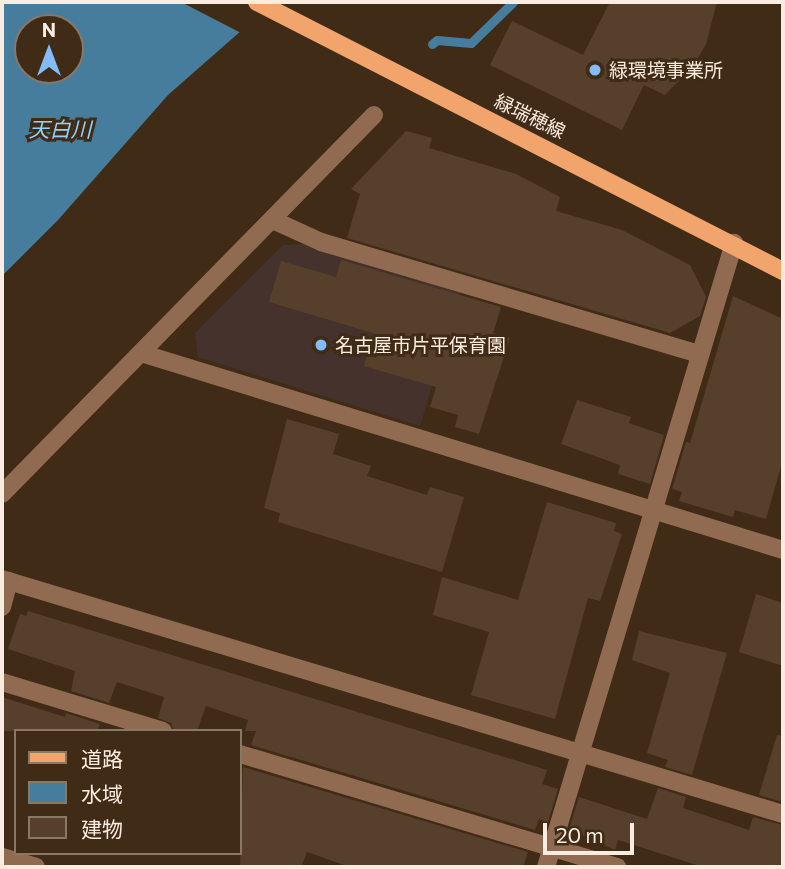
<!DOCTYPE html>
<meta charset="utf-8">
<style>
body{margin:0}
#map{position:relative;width:785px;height:869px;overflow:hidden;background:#402b16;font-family:Commissioner,"Noto Sans JP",sans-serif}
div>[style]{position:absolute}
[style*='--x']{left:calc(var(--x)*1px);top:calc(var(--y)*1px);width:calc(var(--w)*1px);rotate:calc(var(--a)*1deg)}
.education>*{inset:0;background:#46322d}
.water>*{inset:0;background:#467d9d}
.pier>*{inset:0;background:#402b16}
.stream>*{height:9px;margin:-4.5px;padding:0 4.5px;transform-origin:4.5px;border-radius:4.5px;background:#467d9d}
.building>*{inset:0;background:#56402b}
.minor>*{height:18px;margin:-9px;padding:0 9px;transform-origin:9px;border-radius:9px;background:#916b51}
.major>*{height:18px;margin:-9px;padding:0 9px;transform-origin:9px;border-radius:9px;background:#f1a46c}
.dots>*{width:19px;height:19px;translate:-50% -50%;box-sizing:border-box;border:4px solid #402b16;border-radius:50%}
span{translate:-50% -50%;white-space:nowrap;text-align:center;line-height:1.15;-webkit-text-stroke:6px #402b16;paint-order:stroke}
.poi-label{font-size:19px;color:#faecdf}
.left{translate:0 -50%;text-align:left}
.street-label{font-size:19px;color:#faecdf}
.water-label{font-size:21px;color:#92d2fa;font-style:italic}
.frame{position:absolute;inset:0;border:4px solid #faecdf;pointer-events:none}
.legend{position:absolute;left:14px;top:729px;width:228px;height:126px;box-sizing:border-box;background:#402b16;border:2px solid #8a7866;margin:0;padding:9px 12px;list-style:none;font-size:21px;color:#faecdf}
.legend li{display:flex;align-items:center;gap:14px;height:35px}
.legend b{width:35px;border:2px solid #8a7866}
.north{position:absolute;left:14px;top:14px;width:70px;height:70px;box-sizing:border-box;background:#402b16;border:2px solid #8a7866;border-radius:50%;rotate:0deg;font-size:19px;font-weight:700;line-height:28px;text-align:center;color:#faecdf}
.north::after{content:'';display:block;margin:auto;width:24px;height:32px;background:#84bcfb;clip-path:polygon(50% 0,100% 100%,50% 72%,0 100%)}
.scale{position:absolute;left:543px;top:823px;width:91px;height:32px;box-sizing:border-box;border:4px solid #faecdf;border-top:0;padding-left:9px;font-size:21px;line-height:24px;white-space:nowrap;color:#faecdf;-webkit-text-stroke:5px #402b16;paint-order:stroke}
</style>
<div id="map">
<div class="education">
<div style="clip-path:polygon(303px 244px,461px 291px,420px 426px,198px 357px,195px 333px,283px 245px)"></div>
</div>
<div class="water">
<div style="clip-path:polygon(evenodd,5px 2px,274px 2px,168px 95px,58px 220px,2px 276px,2px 5px,5px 2px,28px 28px,70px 28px,70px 70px,28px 70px,28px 28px)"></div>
</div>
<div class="pier">
<div style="clip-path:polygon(181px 2px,277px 2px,243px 34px)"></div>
</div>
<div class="stream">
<div style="--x:432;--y:44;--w:6;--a:-39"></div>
<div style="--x:437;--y:40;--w:34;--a:5"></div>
<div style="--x:471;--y:43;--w:59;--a:-44.3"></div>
</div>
<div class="building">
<div style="clip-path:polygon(610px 2px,717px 2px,706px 44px,694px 65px,665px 95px,644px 85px,622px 130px,490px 65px,512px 21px,583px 55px)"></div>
<div style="clip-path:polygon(406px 131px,432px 138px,429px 148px,516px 174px,560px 197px,556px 211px,622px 230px,690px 265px,706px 297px,700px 316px,670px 333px,347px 238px,360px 194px,351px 189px)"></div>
<div style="clip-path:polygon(341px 260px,501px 307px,493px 333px,510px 338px,479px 434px,455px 427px,458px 415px,430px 407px,436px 387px,364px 366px,373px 333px,269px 302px,281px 261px,336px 277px)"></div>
<div style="clip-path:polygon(733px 296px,783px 319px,783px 459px,766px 519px,735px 510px,733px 517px,679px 501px,682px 492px,672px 489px,686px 442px,690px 443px)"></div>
<div style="clip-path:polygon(577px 400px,631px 417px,629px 423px,664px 435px,650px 484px,618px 474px,620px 465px,561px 444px)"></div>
<div style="clip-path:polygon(287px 419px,339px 434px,333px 454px,371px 466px,367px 476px,427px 495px,430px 487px,464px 497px,442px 572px,278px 522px,280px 513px,264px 508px)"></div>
<div style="clip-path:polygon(547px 502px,616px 523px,614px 531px,622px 534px,600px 601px,588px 598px,555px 719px,471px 695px,489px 632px,433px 615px,442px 577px,518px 600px)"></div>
<div style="clip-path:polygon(756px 594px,783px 603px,783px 666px,739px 652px)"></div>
<div style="clip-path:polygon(28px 611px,547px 770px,542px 784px,558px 789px,548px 822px,539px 819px,535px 830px,251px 745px,256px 731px,245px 731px,248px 720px,206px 706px,197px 731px,174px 731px,171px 723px,158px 718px,164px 697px,117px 682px,109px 703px,71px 691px,75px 671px,8px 649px,20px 614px,26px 616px)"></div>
<div style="clip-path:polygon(639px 631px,727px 653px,692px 775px,665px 767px,668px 760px,647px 753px,670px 673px,632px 660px)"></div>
<div style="clip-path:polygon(2px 697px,65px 717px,66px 713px,100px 724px,97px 731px,2px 731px)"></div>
<div style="clip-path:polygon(777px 735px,783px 736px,783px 802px,759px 795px)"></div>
<div style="clip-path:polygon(243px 767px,528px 852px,523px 867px,350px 867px,307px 852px,301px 867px,240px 867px)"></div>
<div style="clip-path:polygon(658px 788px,686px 797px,683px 808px,749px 830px,753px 817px,783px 825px,783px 867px,703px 867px,618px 840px,615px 850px,569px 829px,579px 797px,647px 819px)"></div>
</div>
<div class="minor">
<div style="--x:275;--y:221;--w:51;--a:24.5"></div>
<div style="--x:321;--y:242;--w:393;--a:16.5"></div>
<div style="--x:144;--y:354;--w:668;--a:17.05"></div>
<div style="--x:2;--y:494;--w:531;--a:-45.53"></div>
<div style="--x:2;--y:579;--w:816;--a:16.75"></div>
<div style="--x:2;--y:607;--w:27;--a:-75"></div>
<div style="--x:2;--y:682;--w:168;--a:16.9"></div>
<div style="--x:240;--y:754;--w:394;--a:16.7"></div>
<div style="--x:2;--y:857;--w:35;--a:16"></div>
<div style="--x:546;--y:867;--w:652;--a:-73.23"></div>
</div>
<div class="major">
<div style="--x:257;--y:2;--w:591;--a:27.09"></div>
</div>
<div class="dots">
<div style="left:595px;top:70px;background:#84bcfb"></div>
<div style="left:321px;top:345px;background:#84bcfb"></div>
</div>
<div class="poi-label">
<span class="left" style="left:609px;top:70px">緑環境事業所</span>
<span class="left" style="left:335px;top:345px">名古屋市片平保育園</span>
</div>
<div class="street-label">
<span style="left:530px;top:116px;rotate:26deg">緑瑞穂線</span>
</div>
<div class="water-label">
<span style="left:60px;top:129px">天白川</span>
</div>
<div class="frame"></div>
<ul class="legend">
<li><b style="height:9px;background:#f1a46c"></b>道路</li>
<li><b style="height:19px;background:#467d9d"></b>水域</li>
<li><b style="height:19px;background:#56402b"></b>建物</li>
</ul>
<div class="north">N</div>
<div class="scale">20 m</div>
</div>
